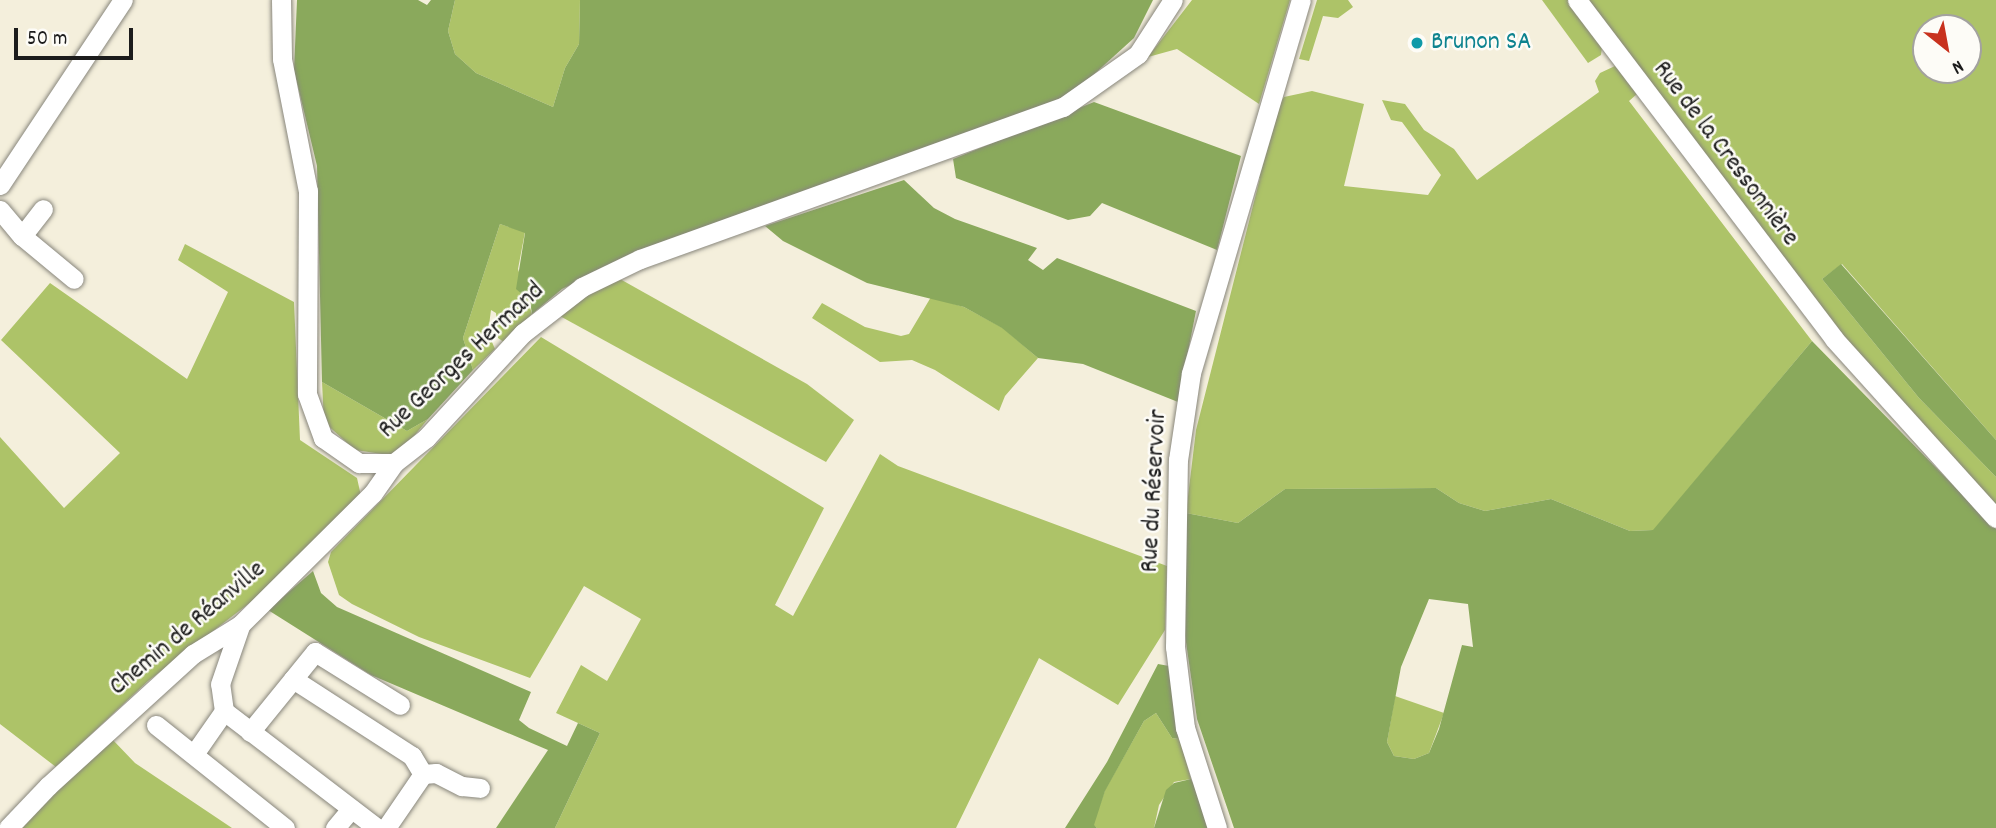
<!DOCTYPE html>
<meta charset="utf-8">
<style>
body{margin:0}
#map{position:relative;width:1996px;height:828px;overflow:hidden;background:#f4efdc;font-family:Dekko,sans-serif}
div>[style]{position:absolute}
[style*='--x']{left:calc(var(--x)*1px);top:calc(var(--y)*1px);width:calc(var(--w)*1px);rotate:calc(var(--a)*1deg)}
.green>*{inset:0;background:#adc368}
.forest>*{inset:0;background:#8aa95c}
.roads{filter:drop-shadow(0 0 2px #88867c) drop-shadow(0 0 2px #88867c)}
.minor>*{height:19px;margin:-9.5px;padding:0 9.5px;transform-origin:9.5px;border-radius:9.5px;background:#fff}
.dots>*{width:19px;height:19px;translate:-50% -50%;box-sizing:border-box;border:4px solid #fdfcf7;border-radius:50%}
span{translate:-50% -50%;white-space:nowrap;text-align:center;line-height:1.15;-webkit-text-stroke:5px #fdfcf7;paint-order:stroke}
.culture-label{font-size:26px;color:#0d838f}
.left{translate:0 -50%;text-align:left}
.street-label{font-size:26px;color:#1c1c1c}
.north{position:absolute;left:1912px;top:14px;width:70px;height:70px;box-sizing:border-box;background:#fdfcf7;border:2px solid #a3a29f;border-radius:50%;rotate:149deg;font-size:19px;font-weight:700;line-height:28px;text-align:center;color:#1c1c1c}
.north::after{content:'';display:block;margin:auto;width:24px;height:32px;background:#c8321e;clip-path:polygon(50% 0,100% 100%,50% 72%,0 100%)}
.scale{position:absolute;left:14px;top:28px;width:119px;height:32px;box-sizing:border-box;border:4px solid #1c1c1c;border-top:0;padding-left:9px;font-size:21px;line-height:24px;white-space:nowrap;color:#1c1c1c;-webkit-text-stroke:5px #fdfcf7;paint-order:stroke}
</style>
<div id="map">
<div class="green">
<div style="clip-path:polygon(455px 0,580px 0,579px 44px,565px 68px,553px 107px,476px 73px,455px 54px,448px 31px)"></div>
<div style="clip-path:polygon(1192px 0,1290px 0,1259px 104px,1177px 49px,1148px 57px)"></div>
<div style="clip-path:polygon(1317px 0,1348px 0,1353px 7px,1338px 18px,1323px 16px,1309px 61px,1299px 59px)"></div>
<div style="clip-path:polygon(1542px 0,1569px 0,1602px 47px,1601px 55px,1588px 63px)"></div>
<div style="clip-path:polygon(evenodd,1589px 0,1996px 0,1996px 440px,1842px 264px,1822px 279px,1919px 398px,1996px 477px,1996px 505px,1834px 329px,1589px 0,1926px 28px,1968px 28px,1968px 70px,1926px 70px,1926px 28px)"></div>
<div style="clip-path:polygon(1615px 66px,1637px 94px,1629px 101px,1812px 341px,1654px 530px,1630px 531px,1551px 499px,1485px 511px,1459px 503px,1436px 488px,1285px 489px,1238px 523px,1186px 513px,1196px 430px,1260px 178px,1254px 176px,1275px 111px,1284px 97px,1312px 91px,1364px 104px,1344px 186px,1428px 195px,1441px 175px,1402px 122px,1391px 120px,1382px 100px,1405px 104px,1424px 130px,1454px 149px,1477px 180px,1599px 92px,1595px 81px,1600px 73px)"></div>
<div style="clip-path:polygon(500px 224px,525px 232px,518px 269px,532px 314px,504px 342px,498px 338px,496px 313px,491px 310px,488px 333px,495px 349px,473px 370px,463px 338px)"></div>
<div style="clip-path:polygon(185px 244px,294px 302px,300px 440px,357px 478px,361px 496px,278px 581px,148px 681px,56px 767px,0 724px,0 437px,64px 508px,120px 453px,1px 340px,50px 283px,187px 379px,228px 292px,178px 260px)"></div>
<div style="clip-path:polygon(620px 279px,807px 384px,854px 420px,826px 462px,558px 315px,610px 281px)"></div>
<div style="clip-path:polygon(931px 297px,964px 307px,1003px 328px,1038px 358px,1005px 396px,999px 411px,935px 370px,912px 360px,880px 362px,812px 318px,822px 303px,865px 327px,901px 336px,909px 334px)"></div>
<div style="clip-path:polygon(541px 337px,824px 508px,775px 605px,793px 616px,880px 454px,898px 466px,1167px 566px,1165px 630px,1118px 705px,1039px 658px,956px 828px,555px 828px,600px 733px,556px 713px,581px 665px,607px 681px,641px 619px,584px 586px,530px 678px,419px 637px,352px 604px,339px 595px,328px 562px,331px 552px)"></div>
<div style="clip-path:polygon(322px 382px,407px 431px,428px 419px,405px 447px,389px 455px,355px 450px,324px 422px)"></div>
<div style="clip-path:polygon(1395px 696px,1444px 713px,1429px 753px,1414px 759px,1394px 756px,1387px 742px)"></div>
<div style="clip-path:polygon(1156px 713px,1172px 738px,1180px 739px,1191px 779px,1174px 782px,1159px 805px,1154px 828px,1097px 828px,1093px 825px,1105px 790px,1144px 721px)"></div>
<div style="clip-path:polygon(112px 739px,135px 763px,232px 828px,19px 828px)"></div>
</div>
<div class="forest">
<div style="clip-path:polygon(297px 0,418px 0,427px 5px,431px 0,455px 0,448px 31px,455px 54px,476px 73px,553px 107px,565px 68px,579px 44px,580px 0,1153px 0,1134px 38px,1070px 96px,622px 260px,562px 289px,532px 314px,530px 301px,516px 289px,525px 233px,500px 224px,463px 338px,473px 370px,428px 419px,407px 431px,322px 382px,317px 166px,294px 70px)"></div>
<div style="clip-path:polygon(1094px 102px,1241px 156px,1217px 250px,1102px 203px,1090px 216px,1068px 220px,956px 178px,953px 159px)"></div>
<div style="clip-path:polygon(904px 180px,934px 208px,955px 219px,1037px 248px,1028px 260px,1043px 270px,1057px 258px,1196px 311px,1178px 402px,1083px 364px,1038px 358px,1002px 328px,964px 307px,867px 283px,783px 241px,765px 226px)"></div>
<div style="clip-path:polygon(1841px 264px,1996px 440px,1996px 477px,1919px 398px,1822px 279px)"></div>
<div style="clip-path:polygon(evenodd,1812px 341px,1996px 529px,1996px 828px,1234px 828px,1197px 719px,1184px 628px,1186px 513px,1238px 523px,1285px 489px,1436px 488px,1459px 503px,1485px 511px,1551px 499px,1630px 531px,1653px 530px,1812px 341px,1429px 599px,1468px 604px,1473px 647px,1462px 645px,1439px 729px,1429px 753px,1414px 759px,1394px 756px,1387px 742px,1401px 667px,1429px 599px)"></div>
<div style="clip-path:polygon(313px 571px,321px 593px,337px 607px,531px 692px,519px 720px,529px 728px,567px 746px,578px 723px,600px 733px,555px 828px,496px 828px,548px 750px,371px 675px,268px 610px)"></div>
<div style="clip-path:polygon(1158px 664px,1169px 666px,1180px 739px,1172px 738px,1156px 713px,1144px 721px,1105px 791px,1094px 825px,1097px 828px,1065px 828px,1107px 762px)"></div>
<div style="clip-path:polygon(1191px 779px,1216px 828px,1154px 828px,1166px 790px,1174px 783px)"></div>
</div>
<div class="roads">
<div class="minor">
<div style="--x:281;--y:0;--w:59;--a:89"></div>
<div style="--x:282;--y:59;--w:135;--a:78.9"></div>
<div style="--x:308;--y:191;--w:203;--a:90.3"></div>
<div style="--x:307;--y:394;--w:47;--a:70"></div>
<div style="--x:323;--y:438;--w:44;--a:34.8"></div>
<div style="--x:359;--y:463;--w:35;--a:0"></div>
<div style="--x:394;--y:463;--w:41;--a:-38"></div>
<div style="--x:426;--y:438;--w:143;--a:-47.3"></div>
<div style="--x:523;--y:333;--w:75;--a:-37.9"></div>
<div style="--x:582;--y:287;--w:64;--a:-25.8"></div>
<div style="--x:640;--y:259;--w:449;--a:-19.8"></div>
<div style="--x:1063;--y:107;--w:92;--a:-35.2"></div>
<div style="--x:1138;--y:54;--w:64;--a:-57.1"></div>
<div style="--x:1577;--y:0;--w:425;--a:52.8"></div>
<div style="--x:1834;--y:339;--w:241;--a:47.9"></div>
<div style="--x:0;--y:185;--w:222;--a:-56.4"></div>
<div style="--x:0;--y:210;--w:34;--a:50"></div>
<div style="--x:22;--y:236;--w:67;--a:39.6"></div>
<div style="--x:22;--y:236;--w:34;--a:-52"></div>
<div style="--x:293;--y:679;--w:142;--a:32.9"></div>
<div style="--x:412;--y:756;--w:21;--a:59"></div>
<div style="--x:423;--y:774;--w:13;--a:-4"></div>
<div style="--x:436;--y:773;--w:29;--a:27"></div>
<div style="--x:462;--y:786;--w:18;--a:6"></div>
<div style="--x:224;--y:711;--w:193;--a:37.4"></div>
<div style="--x:156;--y:725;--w:165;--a:38.6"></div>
<div style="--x:250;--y:732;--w:103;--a:-50.9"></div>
<div style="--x:315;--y:652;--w:100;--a:31.9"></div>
<div style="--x:194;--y:754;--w:52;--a:-55.1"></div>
<div style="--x:224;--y:711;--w:27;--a:-98"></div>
<div style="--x:220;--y:684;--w:61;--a:-71"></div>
<div style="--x:8;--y:828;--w:58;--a:-46.4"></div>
<div style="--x:48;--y:786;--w:196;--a:-42.3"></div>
<div style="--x:193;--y:654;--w:55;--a:-31.7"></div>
<div style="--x:240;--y:625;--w:187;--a:-44.8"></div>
<div style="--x:373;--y:493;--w:37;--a:-55"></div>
<div style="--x:335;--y:828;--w:25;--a:-50"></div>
<div style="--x:386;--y:828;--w:65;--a:-55.6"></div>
<div style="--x:1217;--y:828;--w:105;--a:-107.7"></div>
<div style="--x:1185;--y:728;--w:82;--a:-97"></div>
<div style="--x:1175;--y:647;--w:187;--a:-89.1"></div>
<div style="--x:1178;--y:460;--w:88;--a:-81.5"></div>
<div style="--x:1191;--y:373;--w:389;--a:-73.6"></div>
</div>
</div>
<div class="dots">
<div style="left:1417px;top:43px;background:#0f9aa8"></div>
</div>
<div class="culture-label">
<span class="left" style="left:1431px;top:43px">Brunon SA</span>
</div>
<div class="street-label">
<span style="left:1725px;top:154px;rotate:53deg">Rue de la Cressonnière</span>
<span style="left:462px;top:361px;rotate:-43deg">Rue Georges Hermand</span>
<span style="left:1155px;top:491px;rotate:-87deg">Rue du Réservoir</span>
<span style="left:188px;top:629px;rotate:-40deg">Chemin de Réanville</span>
</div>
<div class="north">N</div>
<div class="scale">50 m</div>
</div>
